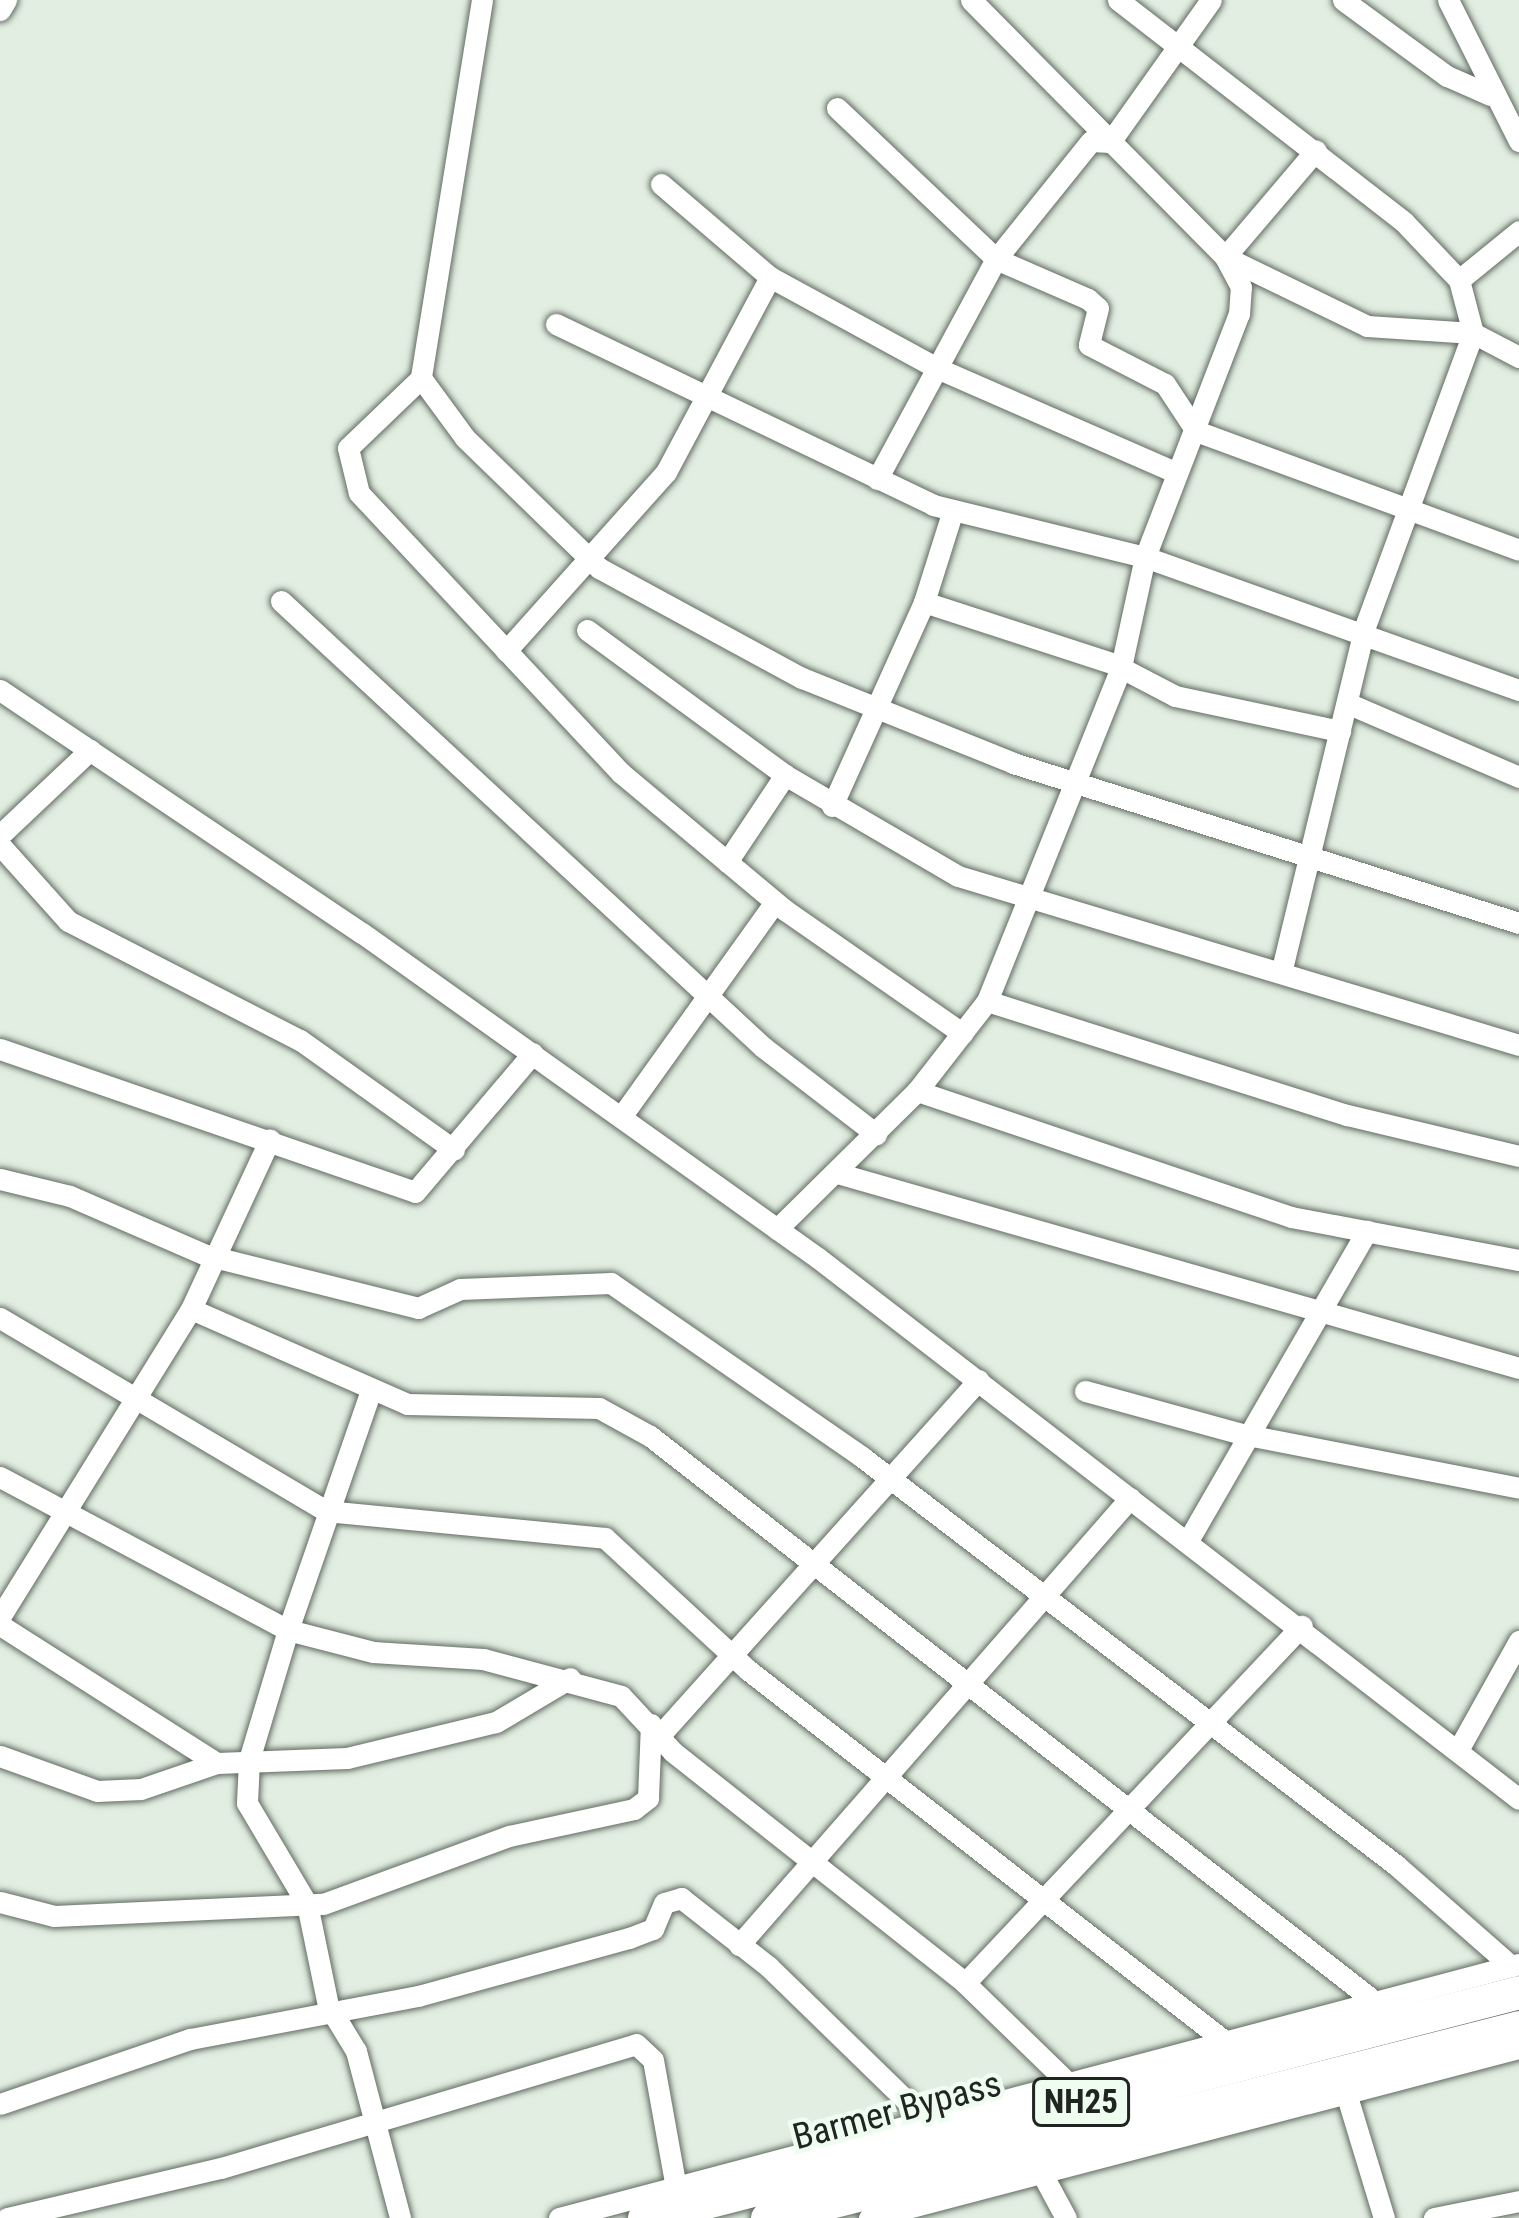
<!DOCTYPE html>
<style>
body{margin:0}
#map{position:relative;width:1519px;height:2218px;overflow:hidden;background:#e2eee2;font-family:"Roboto Condensed",sans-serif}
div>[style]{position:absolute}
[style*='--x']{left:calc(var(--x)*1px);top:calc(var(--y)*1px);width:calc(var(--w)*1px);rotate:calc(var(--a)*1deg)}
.roads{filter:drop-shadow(0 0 3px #626c62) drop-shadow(0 0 3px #626c62)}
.minor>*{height:21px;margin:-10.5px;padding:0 10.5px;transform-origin:10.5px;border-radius:10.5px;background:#fff}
.highway>*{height:33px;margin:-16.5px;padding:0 16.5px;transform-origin:16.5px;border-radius:16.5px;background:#fff}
span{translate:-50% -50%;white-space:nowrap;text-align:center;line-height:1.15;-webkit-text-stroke:9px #effcf0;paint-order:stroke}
.shield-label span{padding:3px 9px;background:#effcf0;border:3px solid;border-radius:9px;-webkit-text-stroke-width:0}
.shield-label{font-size:33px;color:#202521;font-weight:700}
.street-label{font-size:36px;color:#202521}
</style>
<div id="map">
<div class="roads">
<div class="minor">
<div style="--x:482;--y:0;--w:383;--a:99.2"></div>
<div style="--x:421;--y:378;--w:74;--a:53.7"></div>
<div style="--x:465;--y:438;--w:187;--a:44.1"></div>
<div style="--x:599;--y:568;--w:231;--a:28.5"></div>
<div style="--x:802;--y:678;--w:227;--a:21.9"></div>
<div style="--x:1013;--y:763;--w:531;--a:17.55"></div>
<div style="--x:971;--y:0;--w:361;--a:45.3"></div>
<div style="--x:1225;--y:257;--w:158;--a:25.9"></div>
<div style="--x:1367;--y:326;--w:106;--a:3.8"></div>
<div style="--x:1473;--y:333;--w:316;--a:110.2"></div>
<div style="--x:1364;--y:630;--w:350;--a:103.6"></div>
<div style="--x:1118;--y:0;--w:362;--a:37.8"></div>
<div style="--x:1404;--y:222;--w:80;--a:46.5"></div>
<div style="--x:1459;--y:280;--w:55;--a:75.2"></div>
<div style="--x:1473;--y:333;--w:52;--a:27.6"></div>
<div style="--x:1343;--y:0;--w:129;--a:36.2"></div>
<div style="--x:1447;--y:76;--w:47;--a:23.8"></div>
<div style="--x:1448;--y:0;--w:158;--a:63.3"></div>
<div style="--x:0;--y:10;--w:12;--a:-59"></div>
<div style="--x:837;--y:108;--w:219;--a:43.5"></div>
<div style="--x:996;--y:259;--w:100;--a:23.5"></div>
<div style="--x:1088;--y:299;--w:13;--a:42"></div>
<div style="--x:1098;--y:308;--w:38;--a:104"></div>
<div style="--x:1089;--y:345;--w:85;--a:27.2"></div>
<div style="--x:1165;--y:384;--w:56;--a:56.6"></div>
<div style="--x:1196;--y:431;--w:344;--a:20.2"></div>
<div style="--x:661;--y:184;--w:143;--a:40.5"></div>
<div style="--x:770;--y:277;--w:190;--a:28.6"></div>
<div style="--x:937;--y:368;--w:260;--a:23.6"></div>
<div style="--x:1459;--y:280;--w:77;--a:-39.2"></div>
<div style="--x:556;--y:324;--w:418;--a:25.6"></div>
<div style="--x:933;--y:505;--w:218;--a:13.8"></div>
<div style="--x:1145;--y:557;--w:397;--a:19.6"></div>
<div style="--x:421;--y:378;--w:101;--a:136.2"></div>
<div style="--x:348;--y:448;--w:46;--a:76.3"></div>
<div style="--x:359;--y:493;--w:383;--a:46.9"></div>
<div style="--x:621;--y:773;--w:214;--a:39.9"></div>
<div style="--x:785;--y:910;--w:216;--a:34.8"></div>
<div style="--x:877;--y:479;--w:250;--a:-61.6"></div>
<div style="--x:996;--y:259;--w:151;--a:-51.2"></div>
<div style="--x:1091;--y:141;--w:19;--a:3"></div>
<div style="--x:1110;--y:142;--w:174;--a:-54.6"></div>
<div style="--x:281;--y:601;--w:657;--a:42.78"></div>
<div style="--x:763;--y:1047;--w:143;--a:37.6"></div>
<div style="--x:924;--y:602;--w:198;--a:18"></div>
<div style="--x:1112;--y:663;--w:71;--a:27.6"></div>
<div style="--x:1175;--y:696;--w:169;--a:12"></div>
<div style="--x:587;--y:630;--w:245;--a:36.2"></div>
<div style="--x:785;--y:775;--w:200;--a:30.3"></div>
<div style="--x:958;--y:876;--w:586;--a:16.76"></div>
<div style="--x:506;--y:651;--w:240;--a:-48.2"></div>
<div style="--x:666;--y:472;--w:221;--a:-61.9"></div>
<div style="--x:0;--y:690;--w:436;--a:33.9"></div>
<div style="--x:362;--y:933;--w:560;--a:35.48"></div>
<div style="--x:818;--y:1258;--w:885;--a:37.66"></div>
<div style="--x:1347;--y:703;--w:187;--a:23.3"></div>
<div style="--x:832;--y:806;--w:224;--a:-65.7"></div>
<div style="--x:924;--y:602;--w:96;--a:-72.5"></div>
<div style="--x:0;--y:835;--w:124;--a:-43.4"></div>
<div style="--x:0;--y:845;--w:102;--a:48.2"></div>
<div style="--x:68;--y:921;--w:261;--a:27.2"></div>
<div style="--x:300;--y:1040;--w:189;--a:35.5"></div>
<div style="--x:727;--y:862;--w:105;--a:-56.3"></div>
<div style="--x:987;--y:1001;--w:378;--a:17.6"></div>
<div style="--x:1347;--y:1115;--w:177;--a:13.4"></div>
<div style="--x:0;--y:1049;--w:439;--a:19"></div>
<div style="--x:415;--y:1192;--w:182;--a:-49.7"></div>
<div style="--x:917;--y:1091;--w:395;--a:18.6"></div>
<div style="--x:1291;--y:1217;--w:232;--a:10.7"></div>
<div style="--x:621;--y:1117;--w:264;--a:-54.4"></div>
<div style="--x:837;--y:1173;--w:709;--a:15.96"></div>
<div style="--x:0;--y:1179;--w:72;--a:13.7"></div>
<div style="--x:70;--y:1196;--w:148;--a:23.5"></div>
<div style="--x:206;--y:1255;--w:219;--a:14"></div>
<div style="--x:418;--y:1308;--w:46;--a:-24.3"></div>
<div style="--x:460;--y:1289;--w:151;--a:-2.3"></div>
<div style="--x:611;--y:1283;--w:305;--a:34.7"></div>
<div style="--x:862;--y:1457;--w:672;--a:37.38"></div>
<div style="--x:1396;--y:1865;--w:153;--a:41.3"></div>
<div style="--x:777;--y:1229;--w:197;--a:-44.6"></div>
<div style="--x:917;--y:1091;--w:114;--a:-52.1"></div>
<div style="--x:987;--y:1001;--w:360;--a:-68.1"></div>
<div style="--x:1121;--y:667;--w:113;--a:-77.7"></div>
<div style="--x:1145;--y:557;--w:261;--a:-68.9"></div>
<div style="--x:1239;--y:314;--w:27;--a:-86"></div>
<div style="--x:1241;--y:287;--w:34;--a:-118"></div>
<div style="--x:1225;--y:257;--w:140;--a:-49.6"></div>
<div style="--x:191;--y:1309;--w:236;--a:23.7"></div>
<div style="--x:407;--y:1404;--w:192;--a:1.2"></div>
<div style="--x:599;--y:1408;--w:58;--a:28.8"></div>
<div style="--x:650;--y:1436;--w:918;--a:37.97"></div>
<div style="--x:0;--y:1318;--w:379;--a:30.6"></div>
<div style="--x:326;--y:1511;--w:280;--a:5.5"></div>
<div style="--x:605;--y:1538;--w:195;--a:42.7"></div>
<div style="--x:748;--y:1670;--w:601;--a:37.9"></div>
<div style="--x:1085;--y:1391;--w:163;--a:15.3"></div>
<div style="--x:1242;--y:1434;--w:282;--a:11"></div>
<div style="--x:370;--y:1393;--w:251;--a:109.1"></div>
<div style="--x:288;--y:1630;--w:136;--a:106.7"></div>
<div style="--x:249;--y:1760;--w:43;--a:92.7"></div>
<div style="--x:247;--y:1803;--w:117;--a:59.3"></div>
<div style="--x:307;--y:1904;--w:103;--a:78.3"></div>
<div style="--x:328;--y:2005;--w:54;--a:58.7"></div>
<div style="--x:356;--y:2051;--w:173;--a:75.2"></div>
<div style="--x:0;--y:1477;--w:326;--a:28"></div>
<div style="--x:288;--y:1630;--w:88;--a:14.5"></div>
<div style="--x:373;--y:1652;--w:110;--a:3.6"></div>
<div style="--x:483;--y:1659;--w:143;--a:15"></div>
<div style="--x:621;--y:1696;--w:76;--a:47.1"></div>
<div style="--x:673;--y:1752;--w:372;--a:38.3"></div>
<div style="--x:965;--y:1983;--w:136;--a:44.1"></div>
<div style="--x:1189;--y:1539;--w:356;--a:-60"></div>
<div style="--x:0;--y:1617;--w:362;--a:-58.2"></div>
<div style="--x:191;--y:1309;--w:187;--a:-65.1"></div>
<div style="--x:0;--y:1625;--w:257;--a:32.5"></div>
<div style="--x:217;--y:1763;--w:130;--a:-2.2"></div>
<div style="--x:347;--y:1758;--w:153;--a:-13.6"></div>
<div style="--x:496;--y:1722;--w:86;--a:-30.7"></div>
<div style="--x:660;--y:1735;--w:477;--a:-48.1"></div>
<div style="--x:1458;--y:1750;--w:125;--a:-60.8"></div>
<div style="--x:0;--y:1756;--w:103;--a:19.8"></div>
<div style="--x:97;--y:1791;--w:44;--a:-2.6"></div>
<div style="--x:141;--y:1789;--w:80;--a:-18.9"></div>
<div style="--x:0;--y:1902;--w:56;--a:14.5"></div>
<div style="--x:54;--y:1916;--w:269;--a:-2.6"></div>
<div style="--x:323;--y:1904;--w:198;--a:-20.1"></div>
<div style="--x:509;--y:1836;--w:128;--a:-12.2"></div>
<div style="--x:634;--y:1809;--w:18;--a:-38"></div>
<div style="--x:648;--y:1798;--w:74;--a:-87.7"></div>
<div style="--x:739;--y:1945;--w:594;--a:-48.82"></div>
<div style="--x:965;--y:1983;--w:491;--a:-46.7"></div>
<div style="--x:1346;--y:2093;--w:131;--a:73.1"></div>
<div style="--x:0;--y:2104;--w:201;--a:-18.9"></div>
<div style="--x:190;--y:2039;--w:232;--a:-10.7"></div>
<div style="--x:418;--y:1996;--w:219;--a:-15.4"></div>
<div style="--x:629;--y:1938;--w:26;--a:-21"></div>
<div style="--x:653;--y:1929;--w:28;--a:-67"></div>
<div style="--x:664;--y:1903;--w:18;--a:-16"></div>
<div style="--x:681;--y:1898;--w:112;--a:38.1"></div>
<div style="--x:769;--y:1967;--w:215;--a:44.2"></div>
<div style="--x:1041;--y:2172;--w:52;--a:61.5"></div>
<div style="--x:7;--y:2218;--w:220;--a:-13.2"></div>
<div style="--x:221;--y:2168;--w:433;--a:-16.6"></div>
<div style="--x:636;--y:2044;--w:23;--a:43"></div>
<div style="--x:653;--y:2060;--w:130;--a:79.8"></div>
<div style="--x:559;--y:2218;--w:993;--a:-14.82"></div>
<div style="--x:869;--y:2218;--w:672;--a:-14.66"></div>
<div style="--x:1434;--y:2218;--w:87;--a:-11.3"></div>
</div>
<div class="highway">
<div style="--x:644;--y:2218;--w:904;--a:-14.48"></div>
<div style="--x:767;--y:2218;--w:776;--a:-14.25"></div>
</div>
</div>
<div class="shield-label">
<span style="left:1081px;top:2102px">NH25</span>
</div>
<div class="street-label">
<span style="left:897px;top:2111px;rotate:-15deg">Barmer Bypass</span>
</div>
</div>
